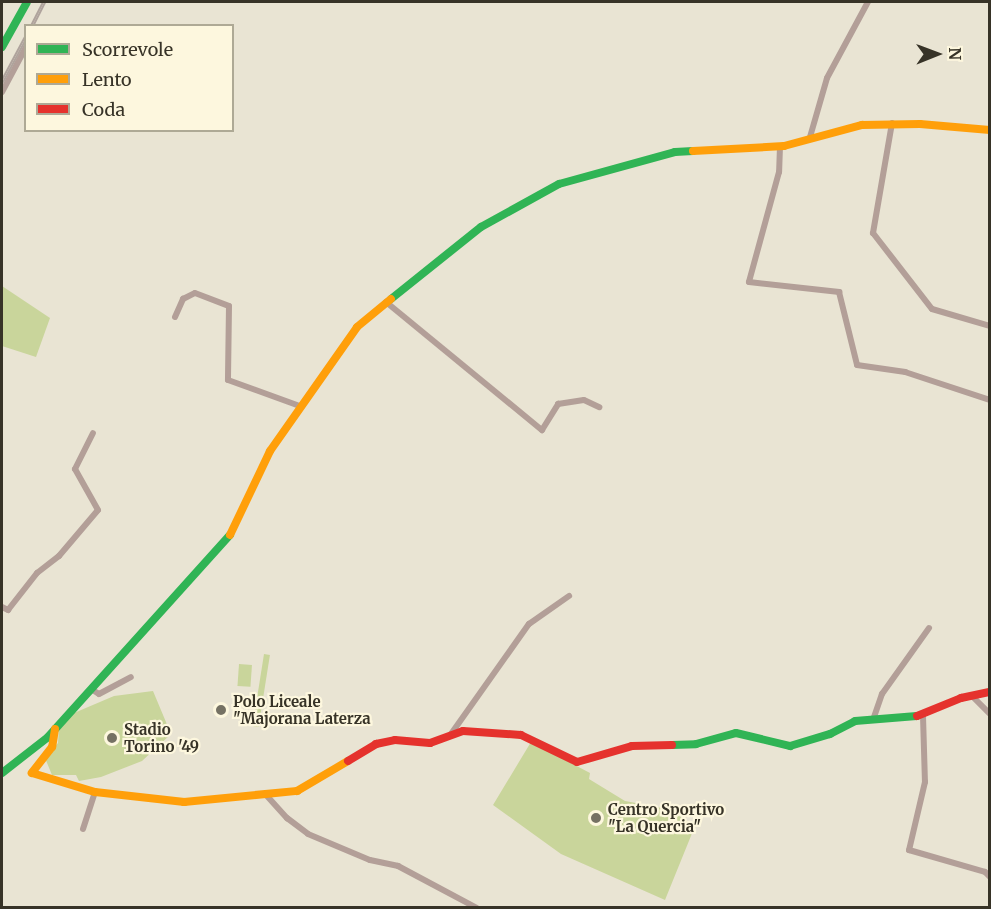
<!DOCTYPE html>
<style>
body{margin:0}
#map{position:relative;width:991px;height:909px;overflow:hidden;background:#e9e4d3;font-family:Merriweather,serif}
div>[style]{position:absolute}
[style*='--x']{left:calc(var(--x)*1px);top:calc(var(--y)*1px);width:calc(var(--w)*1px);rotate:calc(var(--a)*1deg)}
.green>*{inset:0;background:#c9d59b;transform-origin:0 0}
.street>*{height:6px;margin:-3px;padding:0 3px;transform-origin:3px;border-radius:3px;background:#b39f98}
.fast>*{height:8px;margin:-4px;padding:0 4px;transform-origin:4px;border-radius:4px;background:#30b455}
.slow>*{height:8px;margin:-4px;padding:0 4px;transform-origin:4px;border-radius:4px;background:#ff9f0a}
.jam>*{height:8px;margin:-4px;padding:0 4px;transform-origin:4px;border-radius:4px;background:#e5322d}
.rail>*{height:4px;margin-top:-2px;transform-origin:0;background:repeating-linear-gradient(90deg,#fdf7de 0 4.5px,#afa39c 0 9px);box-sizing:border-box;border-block:2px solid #afa39c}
.dots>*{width:16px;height:16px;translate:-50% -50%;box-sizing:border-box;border:3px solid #fdf7de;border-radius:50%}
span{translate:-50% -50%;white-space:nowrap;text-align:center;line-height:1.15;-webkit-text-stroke:4.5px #fdf7de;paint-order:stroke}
.poi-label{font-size:15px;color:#373327;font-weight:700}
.left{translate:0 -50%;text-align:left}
.frame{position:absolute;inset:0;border:3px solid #373327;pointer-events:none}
.legend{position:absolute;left:24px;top:24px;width:210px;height:108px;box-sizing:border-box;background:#fdf7de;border:2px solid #aea995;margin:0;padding:8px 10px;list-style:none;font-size:18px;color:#373327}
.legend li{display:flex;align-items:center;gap:12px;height:30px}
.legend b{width:30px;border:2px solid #aea995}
.north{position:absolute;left:907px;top:24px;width:60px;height:60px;-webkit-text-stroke:4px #fdf7de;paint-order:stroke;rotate:89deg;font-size:16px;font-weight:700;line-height:24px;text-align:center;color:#373327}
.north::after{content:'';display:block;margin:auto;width:21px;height:27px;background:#373327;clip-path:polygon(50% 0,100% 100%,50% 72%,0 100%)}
</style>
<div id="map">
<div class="green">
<div style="clip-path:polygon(2px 286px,50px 318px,36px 357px,2px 346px)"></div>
<div style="left:264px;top:654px;width:6px;height:73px;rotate:9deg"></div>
<div style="left:239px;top:664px;width:13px;height:22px;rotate:4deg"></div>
<div style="clip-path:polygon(153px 691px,171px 734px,142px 761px,101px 777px,79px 781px,76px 775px,52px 775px,45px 758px,58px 743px,59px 729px,74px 713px,114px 696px)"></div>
<div style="clip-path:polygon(531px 742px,590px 773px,589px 779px,625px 801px,668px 809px,695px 826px,665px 900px,561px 854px,493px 805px)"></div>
</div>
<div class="street">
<div style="--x:2;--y:92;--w:51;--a:-61.9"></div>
<div style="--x:892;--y:123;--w:112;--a:99.8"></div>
<div style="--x:873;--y:233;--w:96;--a:52.2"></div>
<div style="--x:932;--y:309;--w:60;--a:16.3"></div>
<div style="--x:810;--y:137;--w:61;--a:-73.9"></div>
<div style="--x:827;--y:78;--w:86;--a:-61.7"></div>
<div style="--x:780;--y:146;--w:26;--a:92"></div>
<div style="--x:779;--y:172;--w:114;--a:105.3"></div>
<div style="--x:749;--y:282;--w:91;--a:6.3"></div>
<div style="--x:839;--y:292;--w:75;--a:76.1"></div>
<div style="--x:857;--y:365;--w:49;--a:8.3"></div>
<div style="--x:905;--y:372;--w:89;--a:18.2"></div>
<div style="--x:386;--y:302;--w:202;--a:39.4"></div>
<div style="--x:542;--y:430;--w:31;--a:-58"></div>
<div style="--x:558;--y:404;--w:26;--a:-9"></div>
<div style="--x:584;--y:400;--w:17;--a:25"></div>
<div style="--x:175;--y:317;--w:20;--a:-66"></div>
<div style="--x:183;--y:299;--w:13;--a:-27"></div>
<div style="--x:195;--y:293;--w:36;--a:21"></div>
<div style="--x:229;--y:306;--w:74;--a:90.8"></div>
<div style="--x:228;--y:380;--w:77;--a:19.9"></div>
<div style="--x:2;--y:607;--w:7;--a:27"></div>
<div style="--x:8;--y:610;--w:47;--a:-51.9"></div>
<div style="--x:37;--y:573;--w:28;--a:-38"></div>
<div style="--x:59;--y:556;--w:60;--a:-49.7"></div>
<div style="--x:98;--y:510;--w:47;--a:-119.3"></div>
<div style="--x:75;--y:469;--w:40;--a:-63.4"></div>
<div style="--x:91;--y:689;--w:9;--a:32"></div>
<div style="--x:99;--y:694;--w:36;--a:-28"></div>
<div style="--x:972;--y:696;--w:25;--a:45"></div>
<div style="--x:923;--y:716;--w:66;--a:88.3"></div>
<div style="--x:925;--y:782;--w:70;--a:103.2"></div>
<div style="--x:909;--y:850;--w:79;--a:16.1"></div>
<div style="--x:985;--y:872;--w:7;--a:45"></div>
<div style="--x:873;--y:720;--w:28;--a:-71"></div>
<div style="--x:882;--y:694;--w:81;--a:-54.5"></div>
<div style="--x:451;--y:734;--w:135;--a:-54.7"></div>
<div style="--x:529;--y:624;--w:49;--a:-35"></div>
<div style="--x:267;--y:796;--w:30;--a:48"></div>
<div style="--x:287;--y:818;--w:26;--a:37"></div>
<div style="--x:308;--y:834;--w:67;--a:22.8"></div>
<div style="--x:370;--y:860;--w:29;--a:12"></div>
<div style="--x:398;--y:866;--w:89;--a:28"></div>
<div style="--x:83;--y:829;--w:39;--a:-72"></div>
</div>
<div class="fast">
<div style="--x:2;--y:47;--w:51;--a:-60.9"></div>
<div style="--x:391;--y:299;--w:115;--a:-38.7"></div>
<div style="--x:481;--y:227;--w:89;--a:-28.9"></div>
<div style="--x:559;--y:184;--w:120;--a:-15.4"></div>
<div style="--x:675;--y:152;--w:18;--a:-3"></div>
<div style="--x:672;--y:745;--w:24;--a:-2"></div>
<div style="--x:696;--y:744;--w:41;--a:-15.4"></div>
<div style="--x:736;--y:733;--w:56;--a:13.5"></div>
<div style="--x:790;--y:746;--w:42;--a:-16.7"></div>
<div style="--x:830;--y:734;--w:28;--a:-27"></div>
<div style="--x:855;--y:721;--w:62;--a:-4.6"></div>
<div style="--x:2;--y:773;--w:58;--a:-38"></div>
<div style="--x:48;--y:737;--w:272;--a:-48"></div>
</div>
<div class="slow">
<div style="--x:693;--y:151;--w:91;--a:-3.1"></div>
<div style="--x:784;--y:146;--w:81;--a:-15.1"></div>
<div style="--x:862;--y:125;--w:58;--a:-1"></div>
<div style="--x:920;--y:124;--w:70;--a:4.9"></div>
<div style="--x:230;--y:535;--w:93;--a:-64.5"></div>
<div style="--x:270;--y:451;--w:151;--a:-54.9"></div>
<div style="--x:357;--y:327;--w:44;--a:-39.5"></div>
<div style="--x:55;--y:729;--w:18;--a:99"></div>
<div style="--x:52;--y:747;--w:33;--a:128"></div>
<div style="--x:32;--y:773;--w:66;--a:16.8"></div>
<div style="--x:95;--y:792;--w:90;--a:6.4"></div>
<div style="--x:184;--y:802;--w:114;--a:-5.6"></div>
<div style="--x:297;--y:791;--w:59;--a:-30.5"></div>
</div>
<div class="jam">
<div style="--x:917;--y:716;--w:48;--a:-22.2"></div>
<div style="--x:961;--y:698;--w:30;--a:-12"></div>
<div style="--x:348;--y:761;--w:33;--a:-31"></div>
<div style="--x:376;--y:744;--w:19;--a:-12"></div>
<div style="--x:395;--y:740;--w:35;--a:5"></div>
<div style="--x:430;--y:743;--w:35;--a:-20"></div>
<div style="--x:463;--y:731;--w:58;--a:3.9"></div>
<div style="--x:521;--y:735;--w:62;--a:25.7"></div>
<div style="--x:577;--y:762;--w:57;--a:-16.2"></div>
<div style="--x:632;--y:746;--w:40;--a:-1.4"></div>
</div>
<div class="rail">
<div style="--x:32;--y:26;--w:27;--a:-63"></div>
<div style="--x:2;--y:82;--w:51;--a:-61.9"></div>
</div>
<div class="dots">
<div style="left:221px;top:710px;background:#757163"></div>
<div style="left:112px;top:738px;background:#757163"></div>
<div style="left:596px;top:818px;background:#757163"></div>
</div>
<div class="poi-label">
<span class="left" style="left:233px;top:710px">Polo Liceale<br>"Majorana Laterza</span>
<span class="left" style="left:124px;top:738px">Stadio<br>Torino '49</span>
<span class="left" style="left:608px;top:818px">Centro Sportivo<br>"La Quercia"</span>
</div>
<div class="frame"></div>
<ul class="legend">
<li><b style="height:8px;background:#30b455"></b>Scorrevole</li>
<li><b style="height:8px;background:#ff9f0a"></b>Lento</li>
<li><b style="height:8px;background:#e5322d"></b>Coda</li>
</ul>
<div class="north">N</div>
</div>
